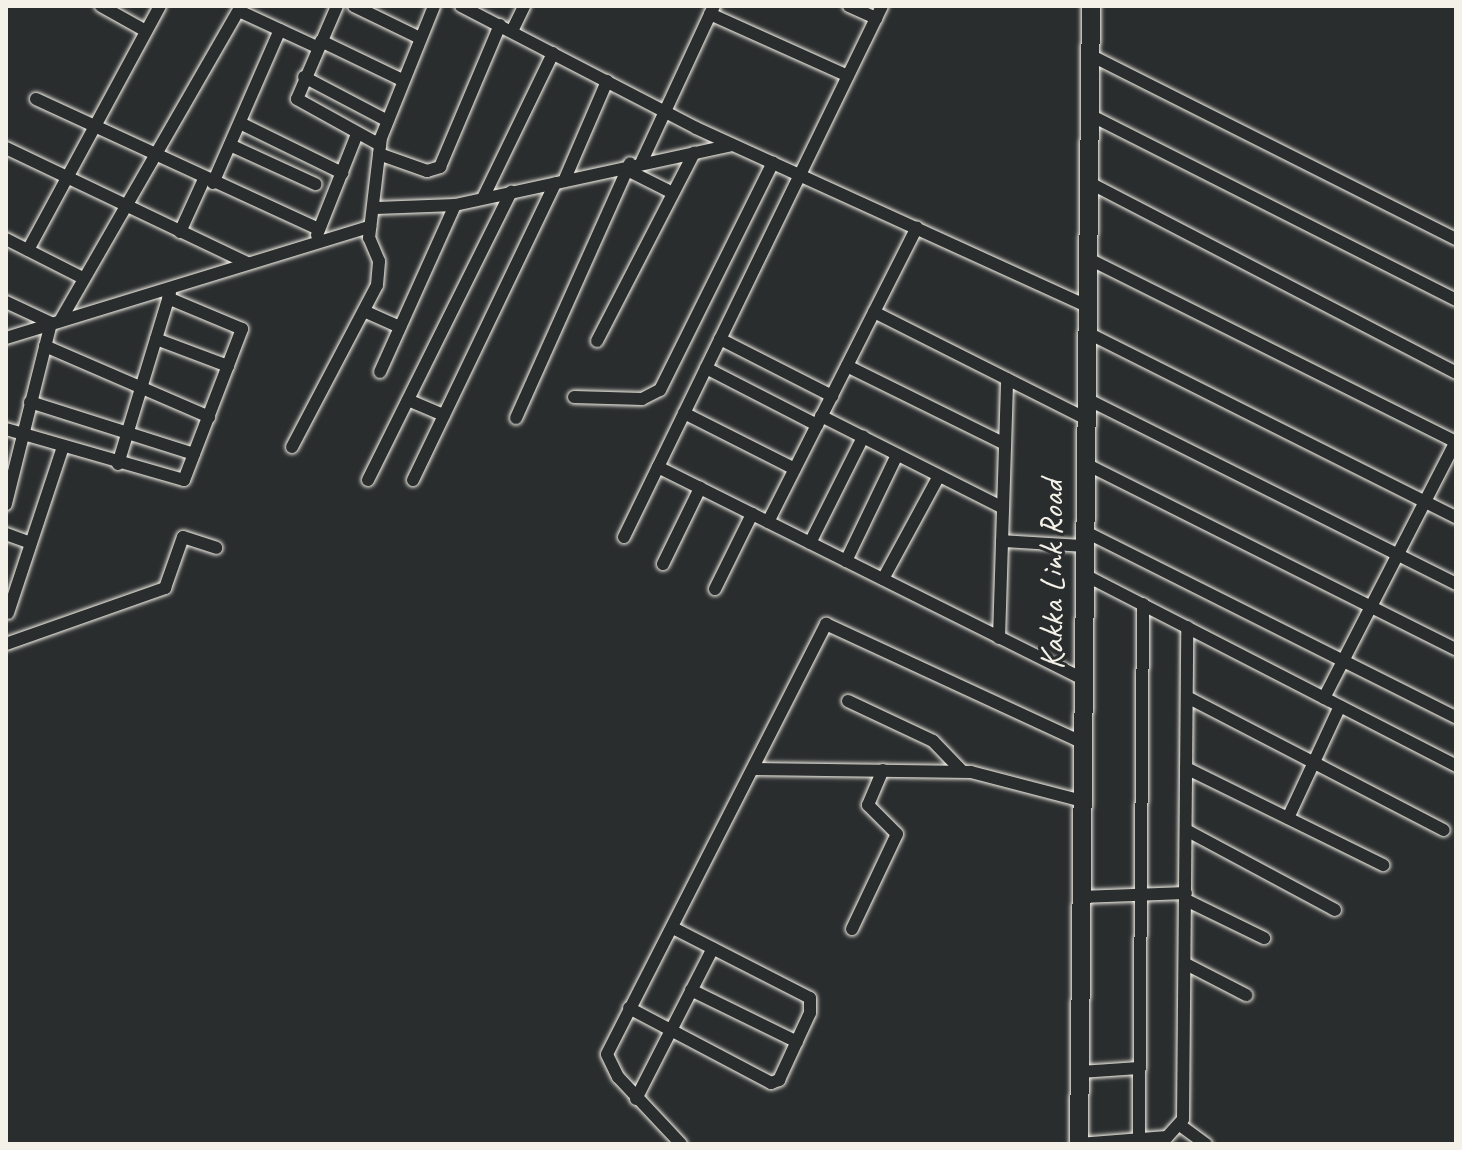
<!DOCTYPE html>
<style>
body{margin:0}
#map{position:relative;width:1462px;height:1150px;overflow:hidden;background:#2a2d2e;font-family:Caveat,sans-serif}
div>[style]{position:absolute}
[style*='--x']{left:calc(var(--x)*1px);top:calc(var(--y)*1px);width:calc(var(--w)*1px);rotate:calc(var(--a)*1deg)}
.roads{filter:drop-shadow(0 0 2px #f4f1e8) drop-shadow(0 0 2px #f4f1e8)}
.street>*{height:12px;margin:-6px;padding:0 6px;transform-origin:6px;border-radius:6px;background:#2a2d2e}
.secondary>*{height:18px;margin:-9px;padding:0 9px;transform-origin:9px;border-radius:9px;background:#2a2d2e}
span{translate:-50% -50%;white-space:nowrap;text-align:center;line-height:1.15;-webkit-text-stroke:6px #2a2d2e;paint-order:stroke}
.street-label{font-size:34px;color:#f4f1e8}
.frame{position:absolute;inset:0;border:8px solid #f4f1e8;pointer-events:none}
</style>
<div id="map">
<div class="roads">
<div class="street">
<div style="--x:101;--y:6;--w:51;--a:29.1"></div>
<div style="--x:337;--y:6;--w:101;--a:113.3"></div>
<div style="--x:297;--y:99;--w:95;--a:29"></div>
<div style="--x:354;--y:6;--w:73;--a:25.9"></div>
<div style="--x:461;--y:6;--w:265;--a:27.4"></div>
<div style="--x:696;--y:128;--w:430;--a:24.5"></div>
<div style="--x:849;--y:6;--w:30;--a:24"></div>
<div style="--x:239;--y:11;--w:86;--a:24.8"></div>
<div style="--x:710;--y:14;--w:151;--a:24.2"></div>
<div style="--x:512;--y:31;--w:28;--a:-64"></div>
<div style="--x:321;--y:41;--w:90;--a:25.7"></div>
<div style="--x:1092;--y:56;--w:407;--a:26.7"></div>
<div style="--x:304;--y:77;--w:93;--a:27.7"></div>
<div style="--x:36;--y:99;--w:311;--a:24.7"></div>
<div style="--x:1090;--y:115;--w:410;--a:26.8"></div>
<div style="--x:240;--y:123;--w:114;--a:26.1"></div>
<div style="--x:230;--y:145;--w:94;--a:24.6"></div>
<div style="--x:6;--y:148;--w:267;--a:25.5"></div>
<div style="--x:379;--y:154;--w:51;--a:19.5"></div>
<div style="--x:427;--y:171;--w:14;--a:-17"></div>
<div style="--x:440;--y:167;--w:154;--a:-67.1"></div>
<div style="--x:642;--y:161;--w:171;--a:-65.1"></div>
<div style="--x:627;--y:170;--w:51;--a:26.6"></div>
<div style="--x:564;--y:181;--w:109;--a:-66.7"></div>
<div style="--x:213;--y:183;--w:167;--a:-66.4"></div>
<div style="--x:1090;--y:183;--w:412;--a:27.4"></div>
<div style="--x:483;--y:198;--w:161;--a:-64.2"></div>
<div style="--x:376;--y:208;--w:79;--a:-2.2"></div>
<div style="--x:455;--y:205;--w:283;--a:-12.2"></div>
<div style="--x:180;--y:232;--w:58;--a:-65.6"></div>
<div style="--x:317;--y:235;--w:109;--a:-68.4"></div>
<div style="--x:6;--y:239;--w:84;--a:26.9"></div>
<div style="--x:28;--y:250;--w:277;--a:-61.6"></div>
<div style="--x:1087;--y:258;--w:412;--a:26.5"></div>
<div style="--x:6;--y:302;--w:50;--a:25"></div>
<div style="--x:51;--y:323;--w:187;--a:104"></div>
<div style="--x:366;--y:312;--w:37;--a:24"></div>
<div style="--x:874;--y:312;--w:236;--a:26.7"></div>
<div style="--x:60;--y:321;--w:363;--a:-60.1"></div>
<div style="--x:1086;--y:332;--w:414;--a:26.6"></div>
<div style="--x:6;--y:338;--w:381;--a:-17"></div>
<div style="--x:156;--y:339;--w:77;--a:20.6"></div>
<div style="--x:720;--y:339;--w:126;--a:27"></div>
<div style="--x:597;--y:341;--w:212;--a:-62.7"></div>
<div style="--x:45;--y:346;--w:179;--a:23.4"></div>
<div style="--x:847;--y:366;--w:176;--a:26.3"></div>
<div style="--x:706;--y:368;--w:125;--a:27.2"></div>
<div style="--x:380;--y:372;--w:183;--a:-65.8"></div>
<div style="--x:574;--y:397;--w:68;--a:1.7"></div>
<div style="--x:642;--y:399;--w:20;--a:-27"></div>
<div style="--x:660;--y:390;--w:254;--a:-63.6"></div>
<div style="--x:1085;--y:398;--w:415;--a:26.6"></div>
<div style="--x:408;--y:400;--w:39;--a:23"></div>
<div style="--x:30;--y:402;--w:172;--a:17.6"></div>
<div style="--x:684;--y:413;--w:124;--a:26.8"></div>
<div style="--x:821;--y:416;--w:204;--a:26.8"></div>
<div style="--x:516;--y:418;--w:279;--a:-65.9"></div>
<div style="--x:6;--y:429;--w:185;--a:16"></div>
<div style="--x:184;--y:480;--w:162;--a:-69"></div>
<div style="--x:242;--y:329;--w:80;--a:-157.3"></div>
<div style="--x:292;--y:447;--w:183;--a:-62.3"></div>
<div style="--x:377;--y:285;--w:24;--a:-85"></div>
<div style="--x:379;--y:261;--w:25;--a:-113"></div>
<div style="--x:369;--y:238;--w:101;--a:-83.2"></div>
<div style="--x:381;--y:138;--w:142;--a:-68.1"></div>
<div style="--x:1084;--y:463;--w:416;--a:26.6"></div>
<div style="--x:118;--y:464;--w:179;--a:-73.1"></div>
<div style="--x:658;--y:467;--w:477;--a:26.5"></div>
<div style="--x:368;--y:480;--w:322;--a:-63.6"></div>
<div style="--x:413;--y:480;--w:329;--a:-64.4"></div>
<div style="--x:768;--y:522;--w:330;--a:-63.2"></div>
<div style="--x:1084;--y:531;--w:416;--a:26.6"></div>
<div style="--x:6;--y:534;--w:23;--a:20"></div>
<div style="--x:624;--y:537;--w:590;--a:-64.09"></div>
<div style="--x:1002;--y:541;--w:82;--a:3.5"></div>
<div style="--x:810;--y:543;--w:119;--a:-63.4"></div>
<div style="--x:846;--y:561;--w:118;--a:-64.3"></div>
<div style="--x:663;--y:564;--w:85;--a:-64"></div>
<div style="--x:1085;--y:575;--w:417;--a:27.2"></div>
<div style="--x:883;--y:579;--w:117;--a:-61.5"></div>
<div style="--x:715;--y:589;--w:84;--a:-63.7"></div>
<div style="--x:8;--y:613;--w:175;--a:-71.7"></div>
<div style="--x:999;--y:638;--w:259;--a:-88.2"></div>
<div style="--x:6;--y:644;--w:169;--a:-19.4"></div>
<div style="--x:165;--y:588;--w:54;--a:-70.6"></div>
<div style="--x:183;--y:537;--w:35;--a:18"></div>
<div style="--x:1187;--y:697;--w:289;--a:27.4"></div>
<div style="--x:1324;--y:698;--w:289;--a:-62.8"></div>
<div style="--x:848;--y:701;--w:94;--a:25.2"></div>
<div style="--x:933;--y:741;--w:42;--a:46"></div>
<div style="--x:1186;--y:768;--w:220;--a:26.2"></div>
<div style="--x:753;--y:769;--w:218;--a:0.8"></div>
<div style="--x:971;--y:772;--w:115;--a:14.6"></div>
<div style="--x:1288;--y:818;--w:123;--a:-65.1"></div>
<div style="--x:1186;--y:830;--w:169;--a:28.2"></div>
<div style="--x:1080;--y:897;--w:106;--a:-2.2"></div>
<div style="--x:1186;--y:900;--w:87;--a:26"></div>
<div style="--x:852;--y:929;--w:105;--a:-64.7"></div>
<div style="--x:897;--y:834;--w:41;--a:-135"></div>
<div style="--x:868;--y:805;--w:38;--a:-67"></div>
<div style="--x:1186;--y:964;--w:68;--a:27.3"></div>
<div style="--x:691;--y:990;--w:118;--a:26.1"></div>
<div style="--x:629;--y:1008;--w:161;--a:27.8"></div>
<div style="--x:771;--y:1083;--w:9;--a:-21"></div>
<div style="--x:779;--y:1080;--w:74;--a:-65.2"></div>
<div style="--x:810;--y:1013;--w:15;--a:-90"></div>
<div style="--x:810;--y:998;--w:154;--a:-152.9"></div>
<div style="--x:1079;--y:1072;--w:61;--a:-3.8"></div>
<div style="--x:636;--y:1099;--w:169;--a:-63"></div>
<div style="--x:1181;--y:1126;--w:31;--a:36"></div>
<div style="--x:1139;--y:1138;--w:534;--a:-89.57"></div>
<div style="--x:681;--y:1144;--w:92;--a:-133.2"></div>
<div style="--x:618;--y:1077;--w:25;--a:-116"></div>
<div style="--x:607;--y:1054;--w:483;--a:-63"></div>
<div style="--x:826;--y:624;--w:283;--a:24.8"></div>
<div style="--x:1079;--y:1144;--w:88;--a:-4.5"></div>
<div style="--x:1167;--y:1137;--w:24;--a:-48"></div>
<div style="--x:1183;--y:1119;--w:492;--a:-89.5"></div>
</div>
<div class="secondary">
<div style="--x:1079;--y:1144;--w:1138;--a:-89.4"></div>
</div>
</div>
<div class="street-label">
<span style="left:1052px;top:575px;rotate:-90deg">Kakka Link Road</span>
</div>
<div class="frame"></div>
</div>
